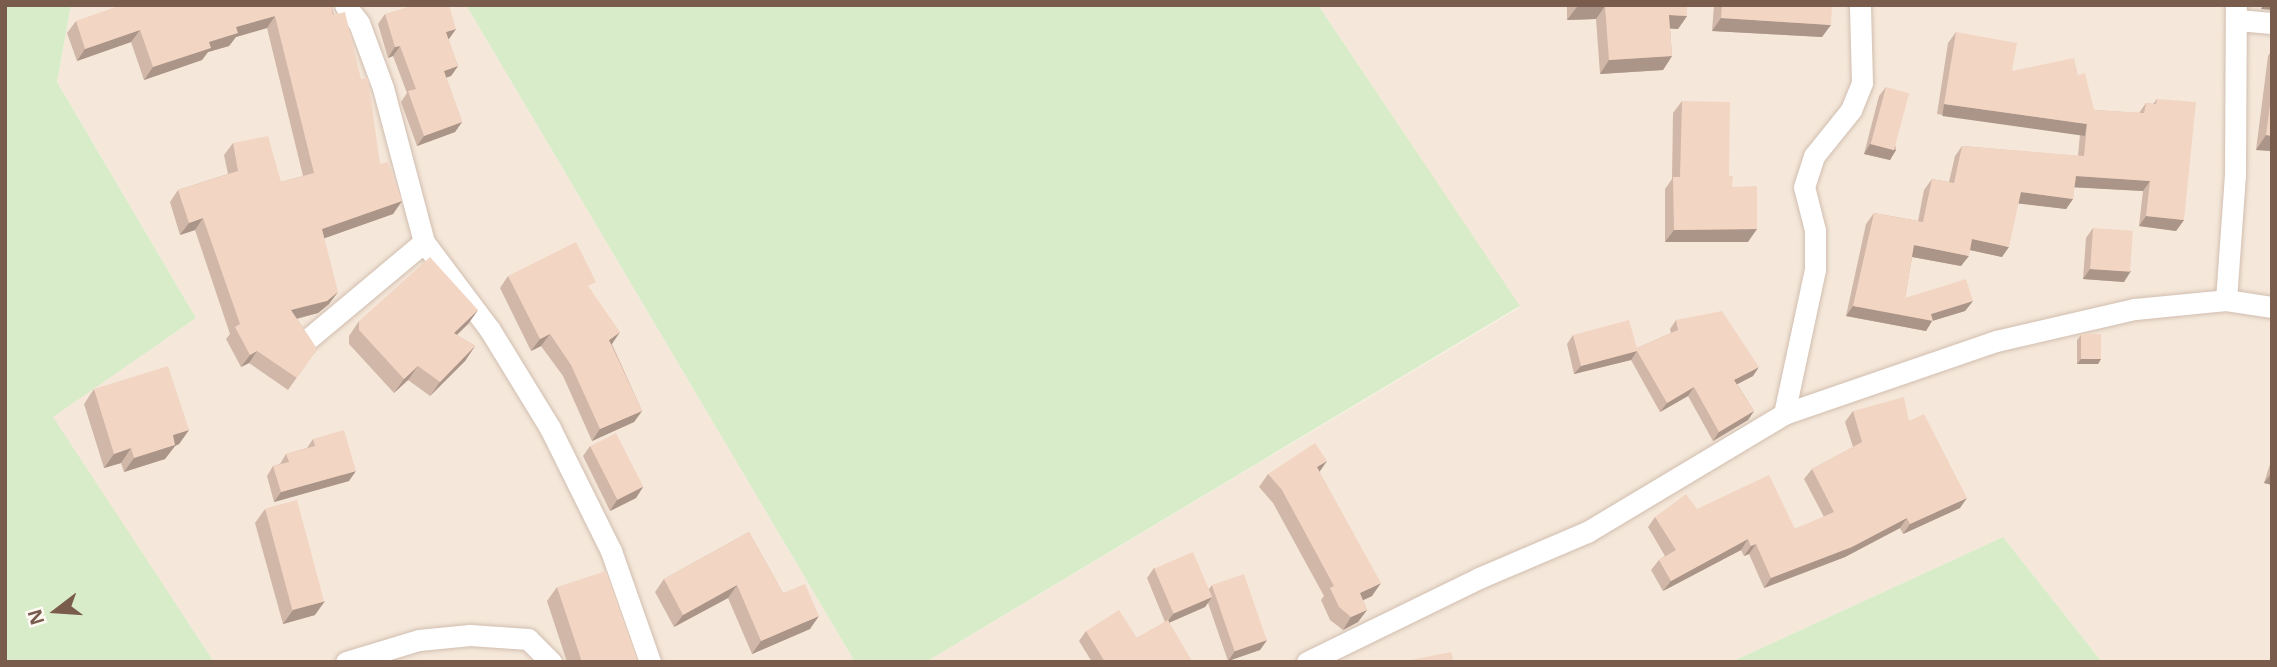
<!DOCTYPE html>
<style>
body{margin:0}
#map{position:relative;width:2277px;height:667px;overflow:hidden;background:#fdf6ec;font-family:"Noto Sans",sans-serif}
div>[style]{position:absolute}
[style*='--x']{left:calc(var(--x)*1px);top:calc(var(--y)*1px);width:calc(var(--w)*1px);rotate:calc(var(--a)*1deg)}
.residential>*{inset:0;background:#f5e8da}
.green>*{inset:0;background:#d8ecc9}
.roads{filter:drop-shadow(0 0 2px #d1beb0) drop-shadow(0 0 2px #d1beb0)}
.street>*{height:21px;margin:-10.5px;padding:0 10.5px;transform-origin:10.5px;border-radius:10.5px;background:#fff}
.wall>*{inset:0;background:#d1b7a8}
.shaded-wall>*{inset:0;background:#aa9588;transform-origin:0 0}
.building>*{inset:0;background:#f3d5c3;transform-origin:0 0}
span{translate:-50% -50%;white-space:nowrap;text-align:center;line-height:1.15;-webkit-text-stroke:5px #fffaf3;paint-order:stroke}
.frame{position:absolute;inset:0;border:7px solid #7a5c4d;pointer-events:none}
.north{position:absolute;left:21px;top:576px;width:70px;height:70px;-webkit-text-stroke:5px #fffaf3;paint-order:stroke;rotate:253deg;font-size:19px;font-weight:700;line-height:28px;text-align:center;color:#7a5c4d}
.north::after{content:'';display:block;margin:auto;width:24px;height:32px;background:#7a5c4d;clip-path:polygon(50% 0,100% 100%,50% 72%,0 100%)}
</style>
<div id="map">
<div class="residential">
<div style="clip-path:polygon(71px 5px,466px 5px,855px 662px,214px 662px,52px 417px,196px 318px,57px 82px)"></div>
<div style="clip-path:polygon(1318px 5px,2272px 5px,2272px 662px,2102px 662px,2003px 537px,1731px 662px,926px 662px,1520px 307px)"></div>
</div>
<div class="green">
<div style="clip-path:polygon(5px 5px,71px 5px,57px 82px,196px 318px,53px 417px,214px 662px,5px 662px)"></div>
<div style="clip-path:polygon(466px 5px,1318px 5px,1520px 306px,926px 662px,855px 662px)"></div>
<div style="clip-path:polygon(2003px 537px,2102px 662px,1731px 662px)"></div>
</div>
<div class="roads">
<div class="street">
<div style="--x:345;--y:5;--w:23;--a:52"></div>
<div style="--x:359;--y:23;--w:69;--a:69.7"></div>
<div style="--x:383;--y:88;--w:159;--a:75.1"></div>
<div style="--x:424;--y:242;--w:110;--a:53.1"></div>
<div style="--x:490;--y:330;--w:115;--a:58.5"></div>
<div style="--x:550;--y:428;--w:137;--a:63.6"></div>
<div style="--x:611;--y:551;--w:118;--a:70.6"></div>
<div style="--x:2237;--y:20;--w:35;--a:5"></div>
<div style="--x:2226;--y:300;--w:125;--a:-85.9"></div>
<div style="--x:2235;--y:175;--w:170;--a:-89.7"></div>
<div style="--x:308;--y:339;--w:151;--a:-39.9"></div>
<div style="--x:1784;--y:414;--w:148;--a:-77.9"></div>
<div style="--x:1815;--y:269;--w:39;--a:-90"></div>
<div style="--x:1815;--y:230;--w:44;--a:-104.3"></div>
<div style="--x:1804;--y:187;--w:33;--a:-72"></div>
<div style="--x:1814;--y:156;--w:59;--a:-51.2"></div>
<div style="--x:1851;--y:110;--w:29;--a:-68"></div>
<div style="--x:1862;--y:83;--w:78;--a:-91.5"></div>
<div style="--x:346;--y:662;--w:76;--a:-16.8"></div>
<div style="--x:419;--y:640;--w:51;--a:-5.6"></div>
<div style="--x:470;--y:635;--w:58;--a:3.9"></div>
<div style="--x:528;--y:639;--w:33;--a:45"></div>
<div style="--x:1307;--y:662;--w:191;--a:-26"></div>
<div style="--x:1479;--y:578;--w:117;--a:-23.1"></div>
<div style="--x:1587;--y:532;--w:230;--a:-30.9"></div>
<div style="--x:1784;--y:414;--w:224;--a:-19"></div>
<div style="--x:1996;--y:341;--w:143;--a:-13"></div>
<div style="--x:2135;--y:309;--w:91;--a:-5.6"></div>
<div style="--x:2226;--y:300;--w:47;--a:8.7"></div>
</div>
</div>
<div class="wall">
<div style="clip-path:polygon(331px 5px,380px 164px,402px 201px,393px 214px,324px 238px,329px 304px,318px 313px,297px 319px,317px 349px,288px 390px,249px 363px,241px 367px,226px 339px,230px 334px,195px 230px,180px 235px,170px 202px,178px 190px,228px 174px,224px 155px,233px 143px,281px 182px,303px 176px,267px 28px,236px 37px,229px 46px,208px 52px,202px 60px,144px 80px,131px 42px,77px 61px,67px 33px,76px 21px)"></div>
<div style="clip-path:polygon(1567px 5px,1687px 5px,1687px 16px,1678px 29px,1670px 28px,1672px 56px,1663px 70px,1600px 74px,1596px 19px,1567px 20px)"></div>
<div style="clip-path:polygon(1714px 5px,1832px 5px,1822px 37px,1712px 31px)"></div>
<div style="clip-path:polygon(385px 14px,456px 29px,448px 39px,458px 66px,451px 76px,446px 77px,462px 122px,455px 132px,417px 146px,401px 102px,407px 93px,393px 56px,388px 58px,378px 24px)"></div>
<div style="clip-path:polygon(1956px 32px,2012px 71px,2078px 75px,2094px 110px,2139px 113px,2146px 103px,2153px 104px,2157px 99px,2184px 220px,2176px 231px,2139px 226px,2143px 191px,2074px 187px,2073px 199px,2066px 209px,2018px 203px,2002px 257px,1970px 250px,1961px 266px,1912px 257px,1905px 298px,1973px 301px,1965px 311px,1932px 321px,1926px 331px,1846px 316px,1866px 224px,1874px 213px,1918px 221px,1924px 190px,1932px 179px,1949px 182px,1955px 156px,1962px 146px,2078px 156px,2080px 134px,1937px 114px,1948px 43px)"></div>
<div style="clip-path:polygon(2272px 50px,2272px 151px,2256px 150px,2268px 56px)"></div>
<div style="clip-path:polygon(1886px 87px,1896px 150px,1890px 160px,1864px 154px,1879px 96px)"></div>
<div style="clip-path:polygon(1682px 101px,1729px 176px,1748px 242px,1665px 242px,1665px 189px,1672px 179px,1673px 113px)"></div>
<div style="clip-path:polygon(2093px 228px,2124px 282px,2083px 279px,2086px 238px)"></div>
<div style="clip-path:polygon(508px 276px,591px 290px,612px 344px,642px 411px,634px 422px,592px 441px,563px 376px,541px 346px,531px 351px,500px 288px)"></div>
<div style="clip-path:polygon(478px 310px,468px 324px,457px 335px,475px 346px,465px 361px,430px 396px,408px 380px,394px 393px,349px 344px,349px 336px,359px 321px)"></div>
<div style="clip-path:polygon(1676px 320px,1753px 376px,1737px 384px,1754px 411px,1748px 420px,1713px 441px,1688px 396px,1660px 412px,1631px 360px,1574px 374px,1567px 344px,1573px 335px,1637px 348px,1671px 333px,1670px 329px)"></div>
<div style="clip-path:polygon(2081px 335px,2101px 359px,2098px 364px,2077px 364px,2077px 340px)"></div>
<div style="clip-path:polygon(94px 389px,189px 430px,179px 444px,175px 446px,165px 459px,124px 472px,121px 463px,104px 468px,84px 404px)"></div>
<div style="clip-path:polygon(1853px 411px,1909px 421px,1960px 508px,1903px 534px,1900px 528px,1845px 557px,1764px 588px,1749px 554px,1744px 556px,1741px 550px,1663px 591px,1651px 570px,1659px 560px,1665px 556px,1648px 527px,1655px 517px,1697px 509px,1795px 529px,1824px 517px,1804px 479px,1812px 469px,1853px 447px,1845px 422px)"></div>
<div style="clip-path:polygon(313px 439px,349px 481px,274px 502px,267px 476px,273px 466px,280px 464px,286px 454px,307px 448px)"></div>
<div style="clip-path:polygon(590px 446px,643px 487px,636px 498px,610px 511px,583px 456px)"></div>
<div style="clip-path:polygon(2272px 458px,2272px 485px,2264px 483px)"></div>
<div style="clip-path:polygon(1327px 461px,1319px 471px,1372px 596px,1363px 600px,1367px 610px,1358px 622px,1343px 630px,1330px 620px,1321px 600px,1324px 596px,1273px 503px,1259px 487px,1268px 474px)"></div>
<div style="clip-path:polygon(265px 509px,315px 615px,283px 624px,255px 523px)"></div>
<div style="clip-path:polygon(749px 532px,783px 593px,810px 629px,752px 654px,728px 598px,674px 627px,655px 592px,664px 579px)"></div>
<div style="clip-path:polygon(1154px 568px,1209px 589px,1212px 585px,1267px 640px,1260px 650px,1228px 661px,1208px 603px,1205px 607px,1169px 623px,1192px 662px,1092px 662px,1079px 641px,1086px 631px,1137px 638px,1165px 622px,1147px 578px)"></div>
<div style="clip-path:polygon(557px 587px,638px 662px,567px 662px,547px 601px)"></div>
</div>
<div class="shaded-wall">
<div style="clip-path:polygon(2263px 5px,2272px 5px,2272px 10px,2261px 9px)"></div>
<div style="clip-path:polygon(1605px 6px,1596px 19px,1567px 20px,1577px 7px)"></div>
<div style="clip-path:polygon(1669px 15px,1687px 16px,1678px 29px,1660px 28px)"></div>
<div style="clip-path:polygon(275px 16px,267px 28px,236px 37px,229px 46px,208px 52px,202px 60px,144px 80px,153px 67px,209px 42px,236px 27px)"></div>
<div style="clip-path:polygon(1721px 18px,1831px 25px,1822px 37px,1712px 31px)"></div>
<div style="clip-path:polygon(456px 29px,449px 39px,439px 42px,446px 32px)"></div>
<div style="clip-path:polygon(140px 30px,131px 42px,77px 61px,85px 49px)"></div>
<div style="clip-path:polygon(400px 46px,393px 56px,388px 58px,395px 47px)"></div>
<div style="clip-path:polygon(1672px 56px,1663px 70px,1600px 74px,1609px 60px)"></div>
<div style="clip-path:polygon(458px 66px,451px 76px,437px 81px,444px 71px)"></div>
<div style="left:1944px;top:104px;width:144px;height:12px;rotate:8deg"></div>
<div style="clip-path:polygon(462px 122px,455px 132px,417px 146px,424px 136px)"></div>
<div style="clip-path:polygon(2266px 135px,2272px 136px,2272px 151px,2256px 150px)"></div>
<div style="clip-path:polygon(1870px 144px,1896px 150px,1890px 160px,1864px 154px)"></div>
<div style="clip-path:polygon(2076px 176px,2150px 181px,2143px 191px,2068px 187px)"></div>
<div style="clip-path:polygon(2021px 192px,2073px 199px,2066px 209px,2014px 203px)"></div>
<div style="clip-path:polygon(402px 201px,393px 214px,314px 242px,322px 229px)"></div>
<div style="clip-path:polygon(2146px 216px,2184px 220px,2176px 231px,2139px 226px)"></div>
<div style="clip-path:polygon(203px 218px,195px 230px,180px 235px,189px 223px)"></div>
<div style="clip-path:polygon(1757px 229px,1748px 242px,1665px 242px,1674px 230px)"></div>
<div style="clip-path:polygon(1972px 239px,2009px 247px,2002px 257px,1965px 249px)"></div>
<div style="clip-path:polygon(1914px 245px,1969px 256px,1961px 266px,1907px 256px)"></div>
<div style="clip-path:polygon(2090px 269px,2131px 271px,2124px 282px,2083px 279px)"></div>
<div style="clip-path:polygon(338px 292px,329px 304px,318px 313px,283px 322px,291px 310px)"></div>
<div style="clip-path:polygon(1973px 301px,1965px 311px,1932px 321px,1926px 331px,1846px 316px,1853px 306px,1931px 314px)"></div>
<div style="clip-path:polygon(478px 310px,468px 324px,444px 347px,454px 333px)"></div>
<div style="clip-path:polygon(620px 332px,612px 344px,601px 351px,609px 340px)"></div>
<div style="clip-path:polygon(550px 334px,541px 346px,531px 351px,540px 339px)"></div>
<div style="clip-path:polygon(475px 346px,465px 361px,430px 396px,440px 382px)"></div>
<div style="clip-path:polygon(257px 351px,249px 363px,241px 367px,250px 355px)"></div>
<div style="clip-path:polygon(1637px 351px,1631px 360px,1574px 374px,1581px 366px)"></div>
<div style="clip-path:polygon(2081px 359px,2101px 359px,2098px 364px,2077px 364px)"></div>
<div style="clip-path:polygon(418px 366px,408px 380px,394px 393px,404px 379px)"></div>
<div style="clip-path:polygon(1759px 367px,1753px 376px,1728px 389px,1734px 380px)"></div>
<div style="clip-path:polygon(1694px 387px,1688px 396px,1660px 412px,1667px 403px)"></div>
<div style="clip-path:polygon(642px 411px,634px 422px,592px 441px,600px 429px)"></div>
<div style="clip-path:polygon(1754px 411px,1748px 420px,1713px 441px,1719px 432px)"></div>
<div style="clip-path:polygon(189px 430px,179px 444px,175px 446px,165px 459px,124px 472px,134px 458px,173px 435px)"></div>
<div style="clip-path:polygon(131px 448px,121px 463px,104px 468px,114px 454px)"></div>
<div style="clip-path:polygon(1327px 461px,1318px 474px,1317px 467px)"></div>
<div style="clip-path:polygon(356px 471px,349px 481px,274px 502px,281px 492px)"></div>
<div style="clip-path:polygon(2272px 472px,2272px 485px,2264px 483px)"></div>
<div style="clip-path:polygon(643px 487px,636px 498px,610px 511px,617px 500px)"></div>
<div style="clip-path:polygon(1967px 498px,1960px 508px,1903px 534px,1910px 524px)"></div>
<div style="clip-path:polygon(1907px 518px,1900px 528px,1845px 557px,1764px 588px,1771px 578px)"></div>
<div style="clip-path:polygon(1748px 539px,1741px 550px,1663px 591px,1671px 581px)"></div>
<div style="clip-path:polygon(1756px 544px,1749px 554px,1744px 556px,1751px 546px)"></div>
<div style="clip-path:polygon(1381px 583px,1372px 596px,1351px 606px,1360px 593px)"></div>
<div style="clip-path:polygon(737px 585px,728px 598px,674px 627px,683px 615px)"></div>
<div style="clip-path:polygon(1212px 597px,1205px 607px,1166px 624px,1173px 614px)"></div>
<div style="clip-path:polygon(325px 601px,315px 615px,283px 624px,293px 610px)"></div>
<div style="clip-path:polygon(1367px 610px,1358px 622px,1343px 630px,1351px 617px)"></div>
<div style="clip-path:polygon(819px 616px,810px 629px,752px 654px,761px 641px)"></div>
<div style="clip-path:polygon(1267px 640px,1260px 650px,1228px 661px,1235px 651px)"></div>
</div>
<div class="building">
<div style="clip-path:polygon(121px 5px,331px 5px,333px 15px,345px 12px,361px 79px,368px 78px,380px 164px,388px 162px,402px 201px,322px 229px,338px 292px,327px 301px,291px 310px,317px 349px,297px 378px,257px 351px,250px 355px,235px 327px,240px 324px,203px 218px,189px 223px,178px 190px,238px 171px,233px 143px,268px 136px,281px 182px,314px 173px,275px 16px,236px 27px,238px 33px,209px 42px,211px 48px,153px 67px,140px 30px,85px 49px,76px 21px)"></div>
<div style="clip-path:polygon(414px 5px,449px 5px,456px 29px,446px 32px,458px 66px,444px 71px,462px 122px,424px 136px,408px 91px,416px 89px,400px 46px,395px 47px,385px 14px)"></div>
<div style="clip-path:polygon(1577px 5px,1687px 5px,1687px 16px,1669px 15px,1672px 56px,1609px 60px,1605px 6px,1577px 7px)"></div>
<div style="clip-path:polygon(1722px 5px,1832px 5px,1831px 25px,1721px 18px)"></div>
<div style="clip-path:polygon(1956px 32px,2017px 43px,2012px 71px,2074px 58px,2078px 75px,2085px 73px,2094px 110px,2144px 113px,2146px 103px,2156px 104px,2157px 99px,2196px 102px,2184px 220px,2146px 216px,2150px 181px,2076px 176px,2073px 199px,2021px 192px,2009px 247px,1972px 239px,1969px 256px,1914px 245px,1905px 298px,1966px 279px,1973px 301px,1931px 314px,1933px 321px,1853px 306px,1874px 213px,1923px 222px,1932px 179px,1954px 183px,1962px 146px,2084px 156px,2087px 124px,1944px 104px)"></div>
<div style="left:1886px;top:87px;width:24px;height:59px;rotate:15deg"></div>
<div style="clip-path:polygon(2272px 90px,2272px 136px,2266px 135px)"></div>
<div style="clip-path:polygon(1682px 101px,1730px 102px,1729px 176px,1733px 176px,1732px 187px,1757px 186px,1757px 229px,1674px 230px,1673px 177px,1680px 177px)"></div>
<div style="left:2093px;top:228px;width:40px;height:41px;rotate:4deg"></div>
<div style="clip-path:polygon(576px 242px,596px 282px,588px 286px,620px 332px,609px 340px,642px 411px,600px 429px,571px 365px,550px 334px,540px 339px,508px 276px)"></div>
<div style="clip-path:polygon(430px 257px,478px 310px,454px 333px,475px 346px,440px 382px,418px 366px,404px 379px,359px 330px,359px 321px)"></div>
<div style="clip-path:polygon(1722px 311px,1759px 367px,1734px 380px,1754px 411px,1719px 432px,1694px 387px,1667px 403px,1637px 351px,1581px 366px,1573px 335px,1629px 320px,1637px 348px,1678px 330px,1676px 320px)"></div>
<div style="left:2101px;top:334px;width:25px;height:20px;rotate:90deg"></div>
<div style="clip-path:polygon(168px 366px,189px 430px,173px 435px,175px 445px,134px 458px,131px 448px,114px 454px,94px 389px)"></div>
<div style="clip-path:polygon(1904px 397px,1909px 421px,1924px 414px,1967px 498px,1910px 524px,1907px 518px,1852px 547px,1771px 578px,1756px 544px,1751px 546px,1748px 539px,1671px 581px,1659px 560px,1676px 550px,1655px 517px,1686px 494px,1697px 509px,1769px 475px,1795px 529px,1834px 512px,1812px 469px,1862px 442px,1853px 411px)"></div>
<div style="clip-path:polygon(344px 430px,356px 471px,281px 492px,273px 466px,289px 462px,286px 454px,315px 446px,313px 439px)"></div>
<div style="left:616px;top:433px;width:60px;height:29px;rotate:63deg"></div>
<div style="clip-path:polygon(1315px 443px,1327px 461px,1317px 467px,1381px 583px,1360px 593px,1367px 610px,1351px 617px,1339px 607px,1330px 588px,1334px 586px,1282px 490px,1268px 474px)"></div>
<div style="left:297px;top:500px;width:105px;height:33px;rotate:75deg"></div>
<div style="clip-path:polygon(749px 532px,783px 593px,805px 584px,819px 616px,761px 641px,737px 585px,683px 615px,664px 579px)"></div>
<div style="left:1193px;top:552px;width:49px;height:42px;rotate:67deg"></div>
<div style="clip-path:polygon(606px 571px,638px 662px,582px 662px,557px 587px)"></div>
<div style="left:1244px;top:574px;width:70px;height:34px;rotate:71deg"></div>
<div style="clip-path:polygon(1119px 610px,1137px 638px,1168px 620px,1192px 662px,1105px 662px,1086px 631px)"></div>
<div style="clip-path:polygon(1451px 652px,1454px 662px,1401px 662px)"></div>
</div>
<div class="frame"></div>
<div class="north">N</div>
</div>
